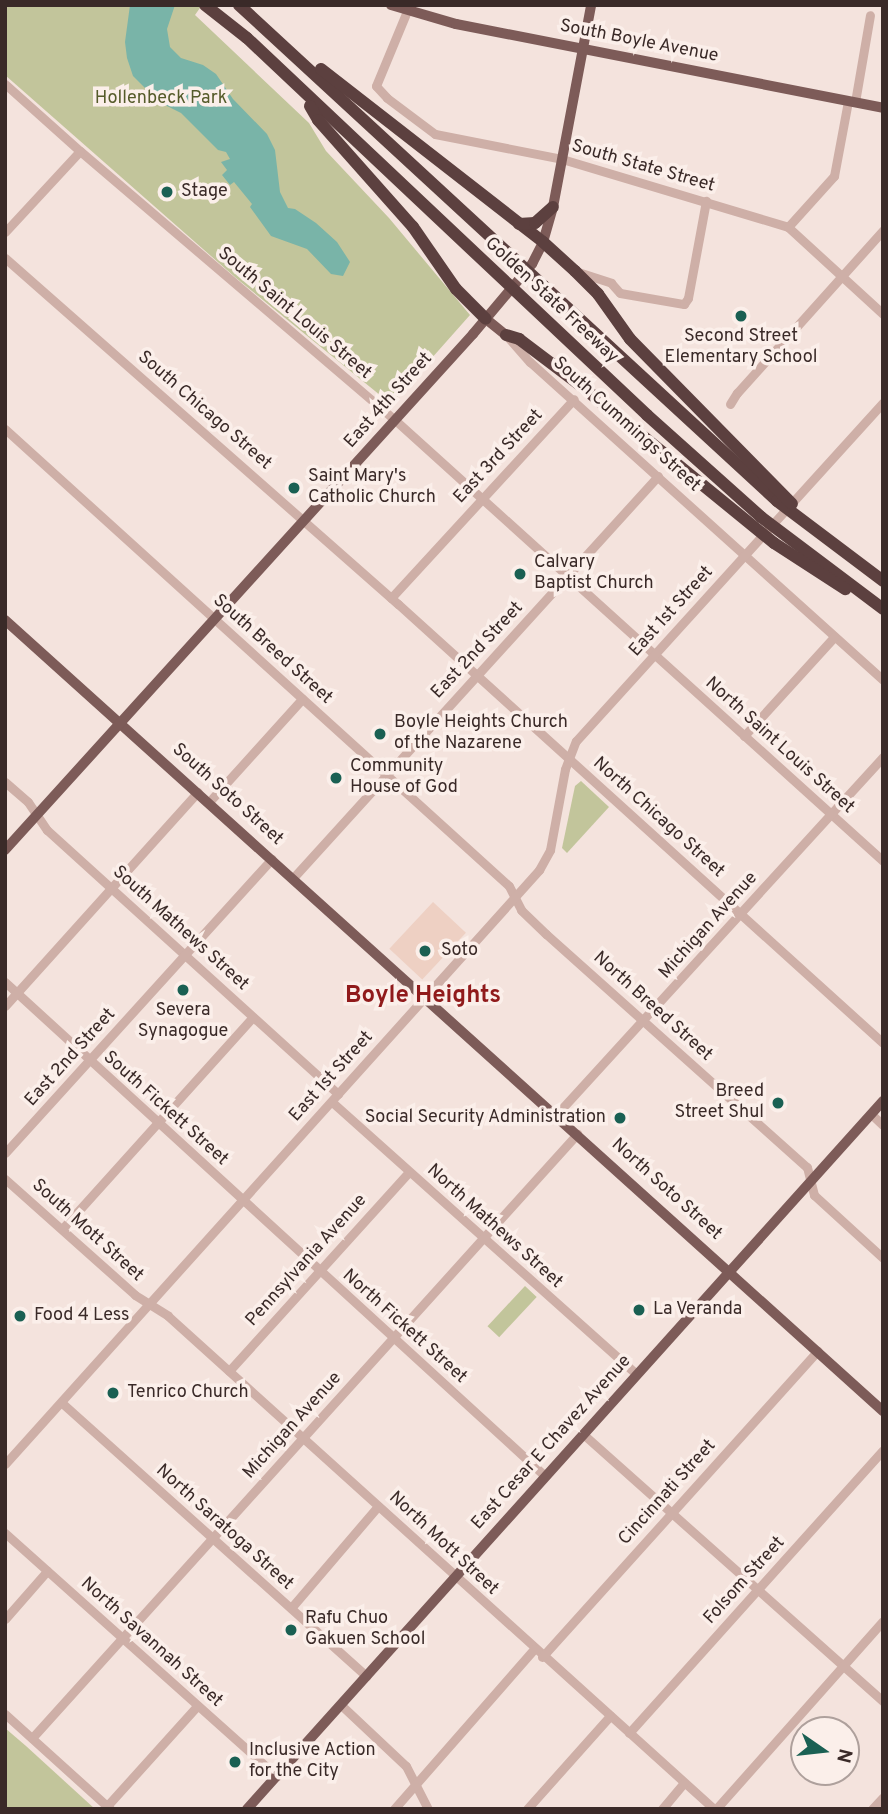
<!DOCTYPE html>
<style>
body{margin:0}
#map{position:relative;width:888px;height:1814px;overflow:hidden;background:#f4e3dd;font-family:Overpass,sans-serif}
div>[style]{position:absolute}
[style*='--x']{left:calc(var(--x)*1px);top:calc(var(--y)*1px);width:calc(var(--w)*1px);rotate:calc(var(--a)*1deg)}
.green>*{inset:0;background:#c2c59b;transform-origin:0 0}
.plaza>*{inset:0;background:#eed0c3;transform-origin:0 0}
.water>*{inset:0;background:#79b4a8}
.minor>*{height:9px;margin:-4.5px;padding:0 4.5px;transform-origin:4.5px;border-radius:4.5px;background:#ceafa7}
.major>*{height:10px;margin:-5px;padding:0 5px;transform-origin:5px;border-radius:5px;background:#7d5b58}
.highway>*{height:12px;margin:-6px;padding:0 6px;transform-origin:6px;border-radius:6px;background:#5c403f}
.dots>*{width:19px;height:19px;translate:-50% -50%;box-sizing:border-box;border:4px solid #fbefea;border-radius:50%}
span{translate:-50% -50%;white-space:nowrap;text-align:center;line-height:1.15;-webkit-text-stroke:7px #fbefea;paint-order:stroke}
.street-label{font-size:18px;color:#3a2a28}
.park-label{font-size:18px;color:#555b2a}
.poi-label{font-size:18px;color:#3a2a28}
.left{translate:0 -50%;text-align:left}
.right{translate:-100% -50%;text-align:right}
.district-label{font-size:24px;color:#901a1b;font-weight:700}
.frame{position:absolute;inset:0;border:7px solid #3a2a28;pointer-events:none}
.north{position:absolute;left:790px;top:1716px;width:70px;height:70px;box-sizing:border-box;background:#fbefea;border:2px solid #aea09c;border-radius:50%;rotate:104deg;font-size:19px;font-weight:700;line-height:28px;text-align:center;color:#3a2a28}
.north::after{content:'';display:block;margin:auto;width:24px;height:32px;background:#1a6053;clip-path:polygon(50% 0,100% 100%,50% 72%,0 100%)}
</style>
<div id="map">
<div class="green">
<div style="clip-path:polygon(5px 5px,202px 5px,195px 15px,309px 123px,326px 151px,389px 218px,470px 315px,391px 404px,236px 278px,5px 75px)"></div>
<div style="clip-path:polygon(581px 781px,609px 807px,567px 853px,562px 848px,575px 786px)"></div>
<div style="left:525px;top:1286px;width:16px;height:55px;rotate:43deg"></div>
<div style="clip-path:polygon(5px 1728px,26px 1746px,95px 1809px,5px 1809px)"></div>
</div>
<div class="plaza">
<div style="left:433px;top:902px;width:45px;height:64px;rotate:43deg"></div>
</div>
<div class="water">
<div style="clip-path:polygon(130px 5px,175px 5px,167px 29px,170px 47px,181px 58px,203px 65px,216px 74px,233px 99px,267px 134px,275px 150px,280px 192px,288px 208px,295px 209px,316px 223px,337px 242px,350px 262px,343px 276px,331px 274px,307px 249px,271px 236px,250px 207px,252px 204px,234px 182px,230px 185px,222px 175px,227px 170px,221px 162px,230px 159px,226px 152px,218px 150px,181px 113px,159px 102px,133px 76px,127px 58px,125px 42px)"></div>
</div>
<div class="minor">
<div style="--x:407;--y:11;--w:81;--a:112.5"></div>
<div style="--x:376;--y:86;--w:16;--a:47"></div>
<div style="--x:387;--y:98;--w:60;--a:36.9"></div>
<div style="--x:435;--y:134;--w:129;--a:11.1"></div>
<div style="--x:562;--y:159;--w:236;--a:16.7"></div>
<div style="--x:788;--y:227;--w:129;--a:42.5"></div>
<div style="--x:5;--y:84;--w:101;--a:41.8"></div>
<div style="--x:80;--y:151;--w:414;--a:40.5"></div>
<div style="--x:395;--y:420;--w:658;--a:42.1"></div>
<div style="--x:855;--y:102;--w:88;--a:-80.2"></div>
<div style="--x:788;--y:227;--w:69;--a:-48"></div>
<div style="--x:834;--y:176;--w:76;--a:-79.4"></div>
<div style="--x:5;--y:232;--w:110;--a:-47.2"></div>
<div style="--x:5;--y:258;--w:524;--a:41.36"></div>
<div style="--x:398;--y:604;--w:654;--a:42.15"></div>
<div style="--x:578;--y:272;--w:35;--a:18"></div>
<div style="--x:611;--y:283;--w:13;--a:48"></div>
<div style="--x:620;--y:293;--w:65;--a:9.8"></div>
<div style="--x:684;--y:304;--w:7;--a:-56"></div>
<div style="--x:688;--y:298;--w:99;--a:-79.5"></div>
<div style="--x:507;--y:336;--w:35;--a:49"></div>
<div style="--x:530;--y:362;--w:475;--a:42"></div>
<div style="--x:730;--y:404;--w:13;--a:-58"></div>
<div style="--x:737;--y:393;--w:219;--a:-48.1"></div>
<div style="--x:5;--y:429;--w:680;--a:42.2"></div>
<div style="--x:509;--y:886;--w:27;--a:63"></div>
<div style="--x:521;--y:910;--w:35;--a:44"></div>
<div style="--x:546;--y:934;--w:350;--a:41.8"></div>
<div style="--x:807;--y:1167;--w:29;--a:76"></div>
<div style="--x:814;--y:1195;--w:93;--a:42.4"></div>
<div style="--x:391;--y:598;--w:270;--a:-47.4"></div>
<div style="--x:744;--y:736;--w:134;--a:-47.7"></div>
<div style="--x:5;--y:782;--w:30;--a:41"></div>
<div style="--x:28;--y:802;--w:34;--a:56"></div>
<div style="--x:47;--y:830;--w:393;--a:42.2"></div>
<div style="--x:209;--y:802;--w:139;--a:-47.9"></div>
<div style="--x:293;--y:878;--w:543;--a:-47.76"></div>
<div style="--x:5;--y:982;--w:732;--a:42.45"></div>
<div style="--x:5;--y:1006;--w:288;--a:-48"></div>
<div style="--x:332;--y:1102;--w:408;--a:41.8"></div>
<div style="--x:871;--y:1114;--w:16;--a:43"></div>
<div style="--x:556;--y:1115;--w:485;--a:-47.6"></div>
<div style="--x:5;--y:1153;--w:397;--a:-47.8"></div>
<div style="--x:5;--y:1179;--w:174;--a:41.7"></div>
<div style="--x:135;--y:1295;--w:39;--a:32"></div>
<div style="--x:168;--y:1316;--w:736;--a:42.08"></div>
<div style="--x:62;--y:1229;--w:285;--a:-48"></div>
<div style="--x:229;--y:1371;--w:268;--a:-47.9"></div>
<div style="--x:62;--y:1403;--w:409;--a:41.9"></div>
<div style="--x:583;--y:1434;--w:402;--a:41.7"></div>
<div style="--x:5;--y:1464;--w:799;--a:-48.04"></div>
<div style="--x:539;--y:870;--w:23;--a:-61"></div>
<div style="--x:550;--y:850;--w:82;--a:-79.5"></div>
<div style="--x:565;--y:769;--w:30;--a:-69"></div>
<div style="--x:576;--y:741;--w:457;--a:-47.8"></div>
<div style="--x:5;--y:1533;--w:365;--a:41.8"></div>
<div style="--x:291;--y:1608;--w:134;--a:-49.5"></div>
<div style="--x:5;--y:1619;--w:64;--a:-48.8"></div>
<div style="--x:542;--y:1657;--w:412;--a:-48"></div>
<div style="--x:341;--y:1705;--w:89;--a:43.2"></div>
<div style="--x:406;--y:1766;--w:48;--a:62.9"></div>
<div style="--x:5;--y:1714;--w:142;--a:42.1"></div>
<div style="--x:629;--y:1733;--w:380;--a:-48.1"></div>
<div style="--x:32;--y:1738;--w:814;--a:-47.94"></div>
<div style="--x:107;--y:1806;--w:135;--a:-48"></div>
<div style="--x:394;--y:1809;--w:213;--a:-48.8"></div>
<div style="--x:527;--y:1809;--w:125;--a:-48.3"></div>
<div style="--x:662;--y:1809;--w:34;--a:-50"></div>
<div style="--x:716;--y:1809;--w:251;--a:-48.4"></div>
<div style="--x:872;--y:1809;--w:16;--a:-47"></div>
</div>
<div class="major">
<div style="--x:391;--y:5;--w:68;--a:16.3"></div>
<div style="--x:456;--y:24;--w:435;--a:11.1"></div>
<div style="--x:486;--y:319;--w:26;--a:39"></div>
<div style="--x:5;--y:620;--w:1182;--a:42.02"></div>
<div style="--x:5;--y:850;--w:697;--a:-47.79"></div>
<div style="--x:473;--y:334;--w:92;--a:-49.9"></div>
<div style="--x:532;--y:264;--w:25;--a:-63"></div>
<div style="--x:543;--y:242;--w:36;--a:-74"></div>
<div style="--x:553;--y:207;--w:206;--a:-79.3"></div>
<div style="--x:247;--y:1809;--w:952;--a:-48.07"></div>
</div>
<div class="highway">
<div style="--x:205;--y:5;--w:53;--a:38.2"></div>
<div style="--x:247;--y:38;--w:550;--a:43.3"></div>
<div style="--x:647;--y:415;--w:153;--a:41.8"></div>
<div style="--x:761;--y:517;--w:153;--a:37"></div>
<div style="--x:239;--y:5;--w:732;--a:42.67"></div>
<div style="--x:777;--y:501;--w:133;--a:37"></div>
<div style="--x:321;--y:69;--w:281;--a:37.9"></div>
<div style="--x:543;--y:242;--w:43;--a:42.2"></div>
<div style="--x:575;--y:271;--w:33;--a:45"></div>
<div style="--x:598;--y:294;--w:55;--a:54.6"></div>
<div style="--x:630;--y:339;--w:231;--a:45.5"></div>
<div style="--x:310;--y:106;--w:16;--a:60"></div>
<div style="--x:318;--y:120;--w:143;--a:48.4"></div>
<div style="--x:413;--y:227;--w:75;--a:55.3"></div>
<div style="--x:456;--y:289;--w:42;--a:45"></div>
<div style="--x:519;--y:224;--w:16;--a:-4"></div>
<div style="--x:535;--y:223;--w:24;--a:-42"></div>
<div style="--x:506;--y:335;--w:14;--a:17"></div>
<div style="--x:519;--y:339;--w:83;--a:37.1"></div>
<div style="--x:585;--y:389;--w:244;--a:39.2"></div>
<div style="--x:774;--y:543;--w:85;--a:32.9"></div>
</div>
<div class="dots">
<div style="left:167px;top:192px;background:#1a6053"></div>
<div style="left:741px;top:316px;background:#1a6053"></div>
<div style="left:294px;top:488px;background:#1a6053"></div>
<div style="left:520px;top:574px;background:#1a6053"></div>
<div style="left:380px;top:734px;background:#1a6053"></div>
<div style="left:336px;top:778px;background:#1a6053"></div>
<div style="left:425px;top:951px;background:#1a6053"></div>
<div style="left:183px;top:990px;background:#1a6053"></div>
<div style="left:778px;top:1103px;background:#1a6053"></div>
<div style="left:620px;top:1118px;background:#1a6053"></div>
<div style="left:639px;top:1310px;background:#1a6053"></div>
<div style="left:20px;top:1316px;background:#1a6053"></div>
<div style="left:113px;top:1393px;background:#1a6053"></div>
<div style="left:291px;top:1630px;background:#1a6053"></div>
<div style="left:235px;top:1762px;background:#1a6053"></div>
</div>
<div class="street-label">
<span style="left:639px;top:42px;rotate:11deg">South Boyle Avenue</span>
<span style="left:643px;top:167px;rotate:16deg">South State Street</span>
<span style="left:551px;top:301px;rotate:43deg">Golden State Freeway</span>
<span style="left:294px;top:314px;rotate:40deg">South Saint Louis Street</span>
<span style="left:389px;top:401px;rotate:-48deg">East 4th Street</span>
<span style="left:204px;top:411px;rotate:41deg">South Chicago Street</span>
<span style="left:626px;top:425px;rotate:42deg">South Cummings Street</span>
<span style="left:499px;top:457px;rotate:-47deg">East 3rd Street</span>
<span style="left:672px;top:612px;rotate:-48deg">East 1st Street</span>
<span style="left:272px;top:650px;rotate:42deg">South Breed Street</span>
<span style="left:478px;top:651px;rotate:-47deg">East 2nd Street</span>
<span style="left:779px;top:746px;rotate:42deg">North Saint Louis Street</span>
<span style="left:227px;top:795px;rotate:42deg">South Soto Street</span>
<span style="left:658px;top:818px;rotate:42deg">North Chicago Street</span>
<span style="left:709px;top:926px;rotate:-48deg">Michigan Avenue</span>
<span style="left:180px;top:929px;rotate:42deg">South Mathews Street</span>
<span style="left:652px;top:1007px;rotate:42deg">North Breed Street</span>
<span style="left:71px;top:1058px;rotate:-48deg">East 2nd Street</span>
<span style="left:332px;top:1077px;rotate:-48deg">East 1st Street</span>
<span style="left:165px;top:1109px;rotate:42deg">South Fickett Street</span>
<span style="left:666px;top:1190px;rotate:42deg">North Soto Street</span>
<span style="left:494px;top:1227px;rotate:42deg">North Mathews Street</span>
<span style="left:87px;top:1231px;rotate:42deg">South Mott Street</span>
<span style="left:307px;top:1261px;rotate:-48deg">Pennsylvania Avenue</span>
<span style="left:404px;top:1327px;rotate:42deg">North Fickett Street</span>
<span style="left:293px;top:1426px;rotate:-48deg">Michigan Avenue</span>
<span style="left:552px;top:1443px;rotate:-48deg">East Cesar E Chavez Avenue</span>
<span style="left:668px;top:1493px;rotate:-48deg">Cincinnati Street</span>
<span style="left:224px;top:1528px;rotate:42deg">North Saratoga Street</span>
<span style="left:443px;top:1544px;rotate:43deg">North Mott Street</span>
<span style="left:745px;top:1581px;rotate:-48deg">Folsom Street</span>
<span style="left:151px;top:1643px;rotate:42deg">North Savannah Street</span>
</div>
<div class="park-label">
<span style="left:161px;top:99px">Hollenbeck Park</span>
</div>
<div class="poi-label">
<span class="left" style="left:181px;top:192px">Stage</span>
<span style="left:741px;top:348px">Second Street<br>Elementary School</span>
<span class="left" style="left:308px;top:488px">Saint Mary's<br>Catholic Church</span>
<span class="left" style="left:534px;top:574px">Calvary<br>Baptist Church</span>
<span class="left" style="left:394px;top:734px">Boyle Heights Church<br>of the Nazarene</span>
<span class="left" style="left:350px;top:778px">Community<br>House of God</span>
<span class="left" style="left:441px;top:951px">Soto</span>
<span style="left:183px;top:1022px">Severa<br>Synagogue</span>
<span class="right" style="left:764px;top:1103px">Breed<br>Street Shul</span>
<span class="right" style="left:606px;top:1118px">Social Security Administration</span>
<span class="left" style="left:653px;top:1310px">La Veranda</span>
<span class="left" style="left:34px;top:1316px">Food 4 Less</span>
<span class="left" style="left:127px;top:1393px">Tenrico Church</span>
<span class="left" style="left:305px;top:1630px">Rafu Chuo<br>Gakuen School</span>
<span class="left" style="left:249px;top:1762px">Inclusive Action<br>for the City</span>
</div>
<div class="district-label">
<span style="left:423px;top:997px">Boyle Heights</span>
</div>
<div class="frame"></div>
<div class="north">N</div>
</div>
